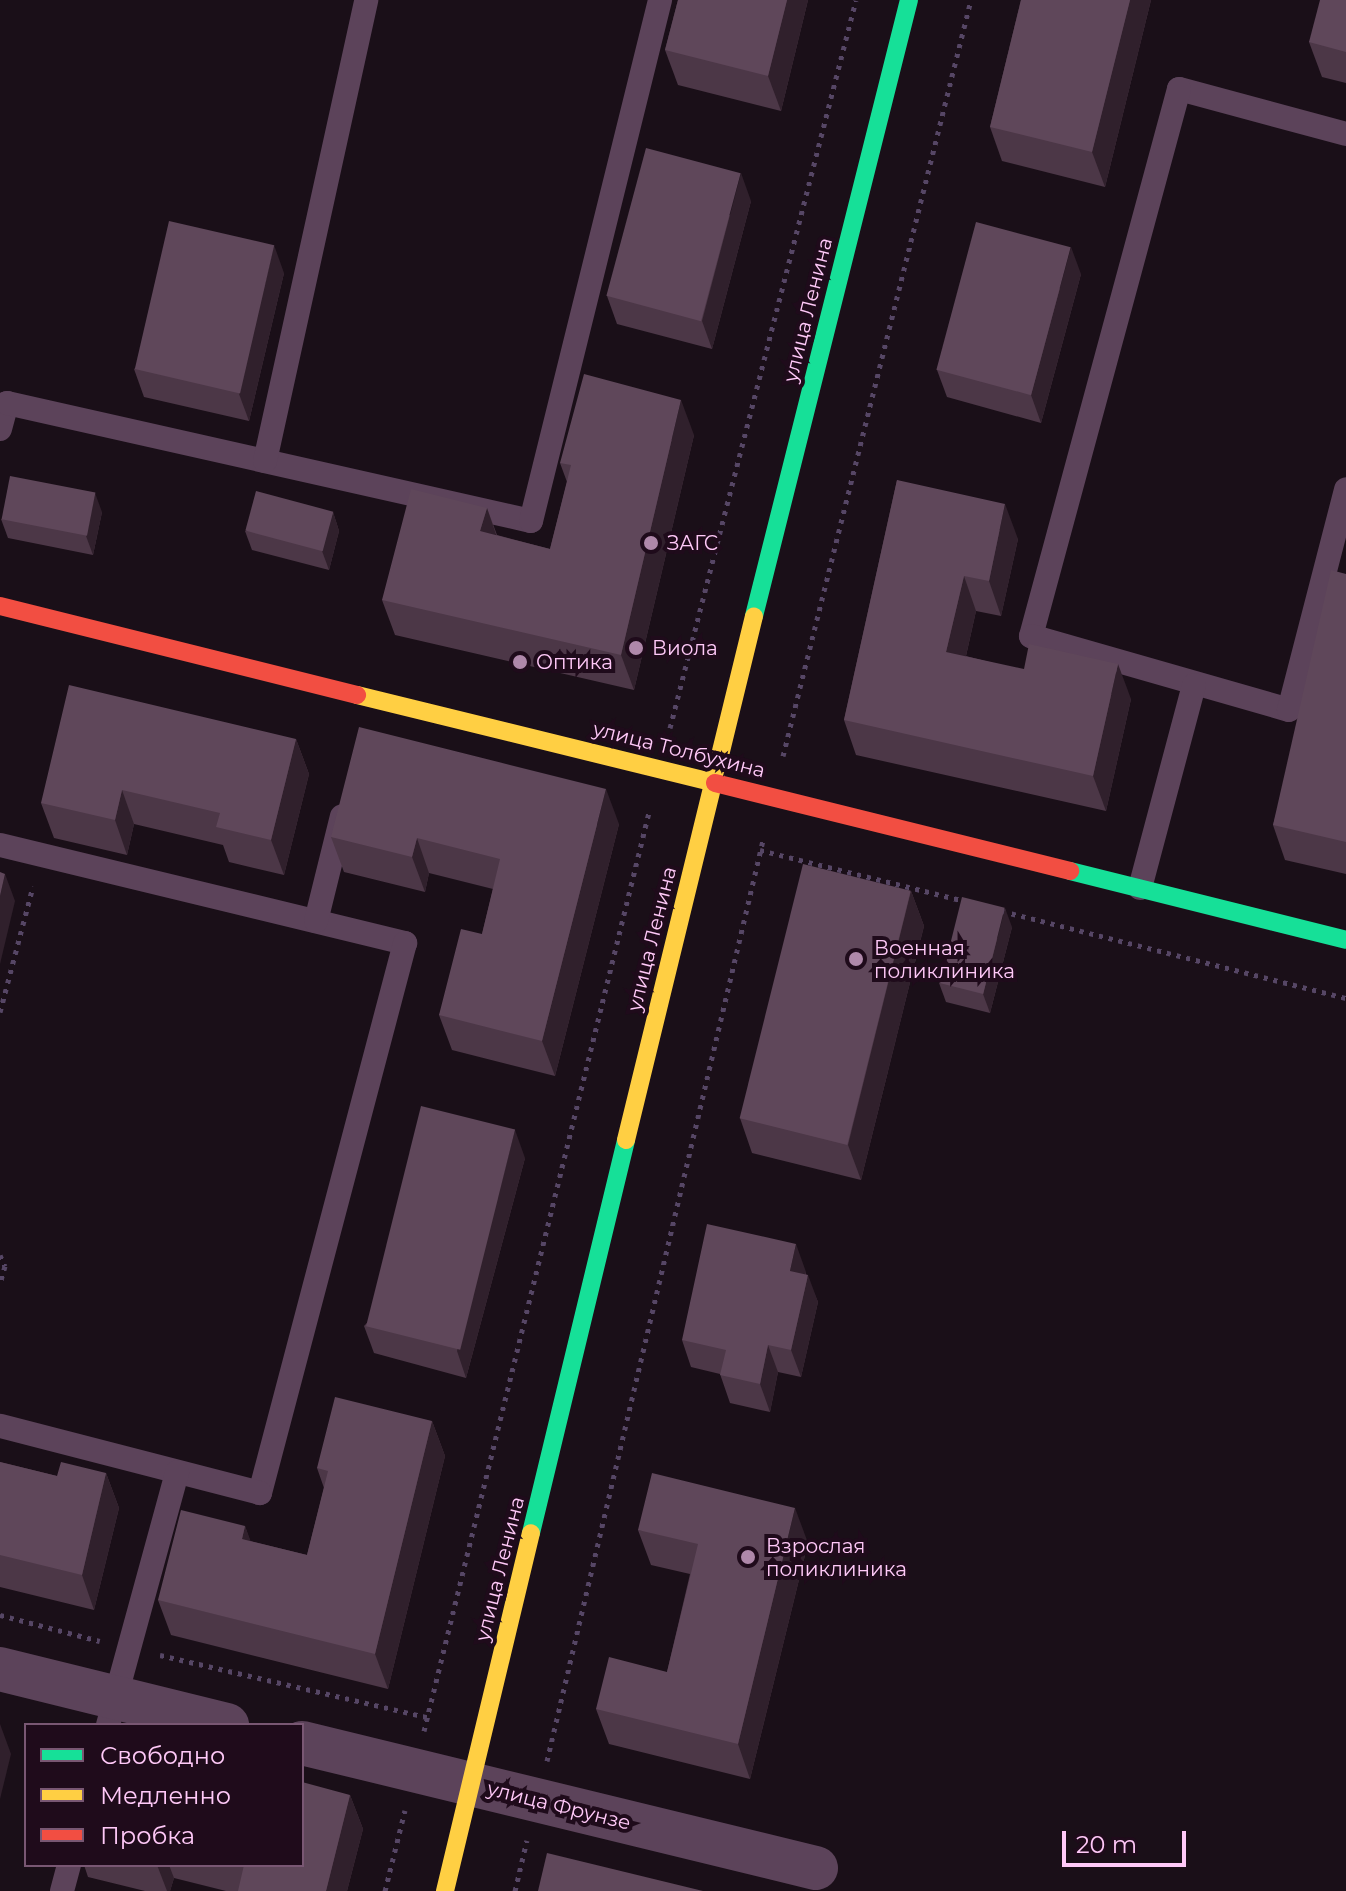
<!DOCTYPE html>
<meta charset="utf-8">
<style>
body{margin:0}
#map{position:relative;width:1346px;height:1891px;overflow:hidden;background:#1a0f18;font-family:Montserrat,sans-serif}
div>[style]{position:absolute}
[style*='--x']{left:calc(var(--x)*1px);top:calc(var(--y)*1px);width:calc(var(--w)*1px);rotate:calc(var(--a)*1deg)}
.path>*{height:5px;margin-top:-2.5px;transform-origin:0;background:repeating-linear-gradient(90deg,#564665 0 4px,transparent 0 10px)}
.lane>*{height:24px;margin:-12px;padding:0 12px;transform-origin:12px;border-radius:12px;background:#5c435a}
.street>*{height:44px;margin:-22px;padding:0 22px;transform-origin:22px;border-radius:22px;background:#5c435a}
.fast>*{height:18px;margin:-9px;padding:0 9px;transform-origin:9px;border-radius:9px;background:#16e098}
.slow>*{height:18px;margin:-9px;padding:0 9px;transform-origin:9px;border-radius:9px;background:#ffcf43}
.jam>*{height:18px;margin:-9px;padding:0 9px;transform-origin:9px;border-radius:9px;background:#f24e42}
.wall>*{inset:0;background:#4c3747}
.shaded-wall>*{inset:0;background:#30202c}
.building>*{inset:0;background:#5f475a;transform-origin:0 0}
.dots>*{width:22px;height:22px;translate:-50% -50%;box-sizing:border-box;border:4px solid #1f0b1b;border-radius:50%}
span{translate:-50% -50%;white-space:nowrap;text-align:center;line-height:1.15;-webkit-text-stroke:8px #1f0b1b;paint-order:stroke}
.street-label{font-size:20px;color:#ffc9f8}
.poi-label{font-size:20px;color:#ffc9f8}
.left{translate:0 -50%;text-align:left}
.legend{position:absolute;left:24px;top:1723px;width:280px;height:144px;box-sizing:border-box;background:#1f0b1b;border:2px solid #795773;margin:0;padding:10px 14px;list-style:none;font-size:24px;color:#ffc9f8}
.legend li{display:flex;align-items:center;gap:16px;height:40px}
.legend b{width:40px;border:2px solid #795773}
.scale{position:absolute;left:1062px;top:1831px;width:124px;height:36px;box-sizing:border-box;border:4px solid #ffc9f8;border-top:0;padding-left:10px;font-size:24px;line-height:28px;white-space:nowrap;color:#ffc9f8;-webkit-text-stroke:6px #1f0b1b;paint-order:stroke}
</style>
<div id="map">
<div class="path">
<div style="--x:670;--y:728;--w:751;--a:-75.67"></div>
<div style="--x:783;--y:756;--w:779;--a:-76.04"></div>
<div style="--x:760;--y:850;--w:211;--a:14"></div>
<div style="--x:1002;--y:911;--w:355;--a:14.2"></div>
<div style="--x:0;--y:1012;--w:130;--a:-75.3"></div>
<div style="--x:0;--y:1255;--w:12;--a:66"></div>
<div style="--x:5;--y:1266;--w:19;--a:106"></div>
<div style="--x:0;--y:1615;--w:103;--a:14.6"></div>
<div style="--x:160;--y:1655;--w:274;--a:13.1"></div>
<div style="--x:424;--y:1731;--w:946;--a:-76.24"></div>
<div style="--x:547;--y:1761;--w:946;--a:-76.8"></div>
<div style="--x:385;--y:1891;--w:83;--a:-76.1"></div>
<div style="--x:515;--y:1891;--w:52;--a:-76.8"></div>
</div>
<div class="lane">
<div style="--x:1346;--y:134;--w:173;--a:-164.9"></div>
<div style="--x:1179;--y:89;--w:567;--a:105.14"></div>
<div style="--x:1031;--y:636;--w:268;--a:16"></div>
<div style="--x:1289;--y:710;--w:228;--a:-75.5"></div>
<div style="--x:0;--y:429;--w:27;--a:-75"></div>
<div style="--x:7;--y:403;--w:537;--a:12.69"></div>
<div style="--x:531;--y:521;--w:537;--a:-76.09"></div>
<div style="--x:265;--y:461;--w:472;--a:-77.6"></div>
<div style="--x:0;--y:845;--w:417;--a:13.6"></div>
<div style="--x:405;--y:943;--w:569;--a:104.77"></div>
<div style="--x:260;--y:1493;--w:268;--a:-165.5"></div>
<div style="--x:1140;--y:888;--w:210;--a:-75.1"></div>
<div style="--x:316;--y:921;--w:108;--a:-76.1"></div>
<div style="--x:108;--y:1725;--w:262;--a:-74.7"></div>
<div style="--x:62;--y:1891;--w:27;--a:-75"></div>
</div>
<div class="street">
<div style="--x:0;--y:1669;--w:234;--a:13.9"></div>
<div style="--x:302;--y:1743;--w:529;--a:13.67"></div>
</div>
<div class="fast">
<div style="--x:754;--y:616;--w:635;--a:-75.88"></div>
<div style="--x:1070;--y:871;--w:284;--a:14"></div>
<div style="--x:531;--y:1533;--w:404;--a:-76.4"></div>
</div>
<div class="slow">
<div style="--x:357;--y:695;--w:369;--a:13.8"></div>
<div style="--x:626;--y:1140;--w:539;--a:-76.27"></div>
<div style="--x:445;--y:1891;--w:368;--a:-76.5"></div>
</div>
<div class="jam">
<div style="--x:0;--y:606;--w:368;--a:14"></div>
<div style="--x:715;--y:783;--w:366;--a:13.9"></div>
</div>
<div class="wall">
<div style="clip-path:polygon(678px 0,808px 0,781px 111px,678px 85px,665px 50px)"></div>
<div style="clip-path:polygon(1021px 0,1151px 0,1105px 187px,1002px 161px,990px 127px)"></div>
<div style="clip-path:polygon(1346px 0,1346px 83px,1322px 77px,1309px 42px)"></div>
<div style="clip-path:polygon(751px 201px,712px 349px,617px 324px,607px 296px)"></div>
<div style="clip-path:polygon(284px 273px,249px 421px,144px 397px,134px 369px)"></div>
<div style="clip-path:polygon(1081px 274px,1041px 423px,947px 397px,937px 370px)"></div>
<div style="clip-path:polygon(694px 435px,634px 690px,395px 635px,382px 600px,487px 508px,497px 535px,550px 549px,567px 482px,560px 463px)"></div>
<div style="clip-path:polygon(897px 480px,1018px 539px,1001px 616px,976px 611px,966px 656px,1131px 699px,1106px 811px,856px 755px,844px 720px)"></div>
<div style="clip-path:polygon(102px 512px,93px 555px,8px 538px,1px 519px)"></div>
<div style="clip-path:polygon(333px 512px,339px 531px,329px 570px,252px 550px,245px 531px)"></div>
<div style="clip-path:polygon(1346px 574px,1346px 874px,1285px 860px,1273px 825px)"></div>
<div style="clip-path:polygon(296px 739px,309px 774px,284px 875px,229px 862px,223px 845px,134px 824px,127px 855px,54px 838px,41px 803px)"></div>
<div style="clip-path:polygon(619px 824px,555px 1076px,452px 1050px,439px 1015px,482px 934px,493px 889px,429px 873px,425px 892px,344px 872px,331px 837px)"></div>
<div style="clip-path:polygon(911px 891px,924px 926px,861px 1180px,752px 1153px,740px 1118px)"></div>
<div style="clip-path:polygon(1012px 927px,990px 1013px,946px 1002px,939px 983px)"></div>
<div style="clip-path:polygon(525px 1158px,466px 1378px,374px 1353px,364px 1326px)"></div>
<div style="clip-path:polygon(806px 1272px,806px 1274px,818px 1302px,801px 1377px,778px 1372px,770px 1412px,730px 1403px,720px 1374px,691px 1367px,682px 1340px)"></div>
<div style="clip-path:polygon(432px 1421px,445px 1456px,388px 1689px,171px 1635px,158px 1600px,245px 1526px,250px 1541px,307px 1555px,324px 1488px,317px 1468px)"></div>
<div style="clip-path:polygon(0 1462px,57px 1476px,106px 1473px,119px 1508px,94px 1610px,0 1587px)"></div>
<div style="clip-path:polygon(638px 1530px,808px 1543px,750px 1779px,609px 1744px,596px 1709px,667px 1672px,690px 1574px,651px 1565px)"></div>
<div style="clip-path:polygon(350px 1795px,363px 1829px,347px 1891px,226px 1891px,174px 1878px,170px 1891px,145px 1891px,88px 1877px,84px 1865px,302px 1865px)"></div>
</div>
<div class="shaded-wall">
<div style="clip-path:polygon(787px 0,808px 0,781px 111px,768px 76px)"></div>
<div style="clip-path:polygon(1130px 0,1151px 0,1105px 187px,1092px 152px)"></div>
<div style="clip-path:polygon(741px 173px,751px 201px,712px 349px,702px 321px)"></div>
<div style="clip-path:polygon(274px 245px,284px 273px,249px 421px,239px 394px)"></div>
<div style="clip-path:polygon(1071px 247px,1081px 274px,1041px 423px,1031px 395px)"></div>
<div style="clip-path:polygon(681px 400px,694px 435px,634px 690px,621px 655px)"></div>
<div style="clip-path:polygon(95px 493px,102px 512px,93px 555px,86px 536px)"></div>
<div style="clip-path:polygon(1005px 504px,1018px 539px,1001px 616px,989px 581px)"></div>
<div style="clip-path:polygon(487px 508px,499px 543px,480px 531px)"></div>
<div style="clip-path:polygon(333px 512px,339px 531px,329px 570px,322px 551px)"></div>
<div style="clip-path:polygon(964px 576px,976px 611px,959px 687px,946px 652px)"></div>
<div style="clip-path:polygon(1118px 664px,1131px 699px,1106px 811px,1093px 776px)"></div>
<div style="clip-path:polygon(296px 739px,309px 774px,284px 875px,271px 840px)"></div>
<div style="clip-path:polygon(606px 789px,619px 824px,555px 1076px,542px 1041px)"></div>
<div style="clip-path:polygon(122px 790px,134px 824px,127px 855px,115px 820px)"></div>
<div style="clip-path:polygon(417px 838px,429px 873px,425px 892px,412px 857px)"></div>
<div style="clip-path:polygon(5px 874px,15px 901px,0 964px,0 896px)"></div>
<div style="clip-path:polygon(911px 891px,924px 926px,861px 1180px,848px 1145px)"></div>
<div style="clip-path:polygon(1005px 908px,1012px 927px,990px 1013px,983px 994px)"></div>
<div style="clip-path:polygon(515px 1130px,525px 1158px,466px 1378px,457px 1351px)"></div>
<div style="clip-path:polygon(796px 1244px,806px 1272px,800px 1298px,790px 1271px)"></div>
<div style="clip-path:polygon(808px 1275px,818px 1302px,801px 1377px,791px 1350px)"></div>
<div style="clip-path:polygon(768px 1345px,778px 1372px,770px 1412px,760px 1384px)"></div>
<div style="clip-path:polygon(432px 1421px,445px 1456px,388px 1689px,375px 1654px)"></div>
<div style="clip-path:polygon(106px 1473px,119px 1508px,94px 1610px,82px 1575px)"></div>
<div style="clip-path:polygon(795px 1508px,808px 1543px,750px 1779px,738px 1744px)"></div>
<div style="clip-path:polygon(245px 1526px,258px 1561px,242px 1539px)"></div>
<div style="clip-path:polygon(0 1724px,11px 1754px,0 1799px)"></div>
<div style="clip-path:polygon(350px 1795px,363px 1829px,347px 1891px,326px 1891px)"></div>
<div style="clip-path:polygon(157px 1865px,169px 1865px,174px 1878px,170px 1891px,167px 1891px)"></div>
</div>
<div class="building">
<div style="clip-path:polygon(678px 0,787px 0,768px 76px,665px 50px)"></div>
<div style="clip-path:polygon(1021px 0,1130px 0,1092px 152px,990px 127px)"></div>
<div style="clip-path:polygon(1320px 0,1346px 0,1346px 52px,1309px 42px)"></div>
<div style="left:646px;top:148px;width:98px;height:153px;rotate:15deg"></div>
<div style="left:169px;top:221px;width:108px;height:152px;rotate:13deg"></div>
<div style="left:976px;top:222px;width:98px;height:153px;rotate:15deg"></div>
<div style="clip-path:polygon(584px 374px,681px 400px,621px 655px,382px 600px,411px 489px,487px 508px,480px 531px,550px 549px,571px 465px,560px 463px)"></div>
<div style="left:10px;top:476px;width:87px;height:44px;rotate:11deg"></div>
<div style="clip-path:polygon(897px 480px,1005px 504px,989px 581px,964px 576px,946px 652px,1024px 669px,1029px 644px,1118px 664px,1093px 776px,844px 720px)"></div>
<div style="left:256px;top:491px;width:80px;height:41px;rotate:15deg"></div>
<div style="clip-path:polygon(1331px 570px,1346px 574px,1346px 842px,1273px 825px)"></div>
<div style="clip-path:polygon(69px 685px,296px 739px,271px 840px,216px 827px,220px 813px,122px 790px,115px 820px,41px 803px)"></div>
<div style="clip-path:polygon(359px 727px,606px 789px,542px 1041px,439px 1015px,461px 929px,482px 934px,500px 859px,417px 838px,412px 857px,331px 837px)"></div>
<div style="left:803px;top:864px;width:111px;height:262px;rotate:14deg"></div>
<div style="clip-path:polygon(0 872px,5px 874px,0 896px)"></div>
<div style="left:962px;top:897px;width:44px;height:89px;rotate:14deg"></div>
<div style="left:421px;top:1106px;width:97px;height:227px;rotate:14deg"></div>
<div style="clip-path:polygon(707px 1224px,796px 1244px,790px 1271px,808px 1275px,791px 1350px,768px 1345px,760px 1384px,720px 1375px,726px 1350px,682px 1340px)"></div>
<div style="clip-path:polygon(335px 1397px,432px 1421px,375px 1654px,158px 1600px,181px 1510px,245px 1526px,242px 1539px,307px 1555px,328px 1471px,317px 1468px)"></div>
<div style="clip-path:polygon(0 1462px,57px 1476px,61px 1462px,106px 1473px,82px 1575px,0 1555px)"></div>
<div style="clip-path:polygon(652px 1473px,795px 1508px,738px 1744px,596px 1709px,609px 1657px,667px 1672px,698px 1544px,638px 1530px)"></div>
<div style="clip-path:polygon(302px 1782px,350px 1795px,326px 1891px,238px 1891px,244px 1865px,302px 1865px)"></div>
<div style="clip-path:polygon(547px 1853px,703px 1891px,538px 1891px)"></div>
</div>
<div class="dots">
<div style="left:651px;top:543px;background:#af88aa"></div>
<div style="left:636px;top:648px;background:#af88aa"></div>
<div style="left:520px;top:662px;background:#af88aa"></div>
<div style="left:856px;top:959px;background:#af88aa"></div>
<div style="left:748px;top:1557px;background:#af88aa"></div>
</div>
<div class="street-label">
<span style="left:808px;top:310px;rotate:-76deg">улица Ленина</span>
<span style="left:679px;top:750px;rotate:14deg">улица Толбухина</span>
<span style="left:652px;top:939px;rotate:-76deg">улица Ленина</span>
<span style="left:500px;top:1569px;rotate:-76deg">улица Ленина</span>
<span style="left:559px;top:1806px;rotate:14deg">улица Фрунзе</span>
</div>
<div class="poi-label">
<span class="left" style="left:667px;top:543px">ЗАГС</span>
<span class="left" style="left:652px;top:648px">Виола</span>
<span class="left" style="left:536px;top:662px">Оптика</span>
<span class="left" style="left:874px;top:960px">Военная<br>поликлиника</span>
<span class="left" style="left:766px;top:1558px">Взрослая<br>поликлиника</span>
</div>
<ul class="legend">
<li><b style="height:10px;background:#16e098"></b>Свободно</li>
<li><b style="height:10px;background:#ffcf43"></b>Медленно</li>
<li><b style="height:10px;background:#f24e42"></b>Пробка</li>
</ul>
<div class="scale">20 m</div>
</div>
